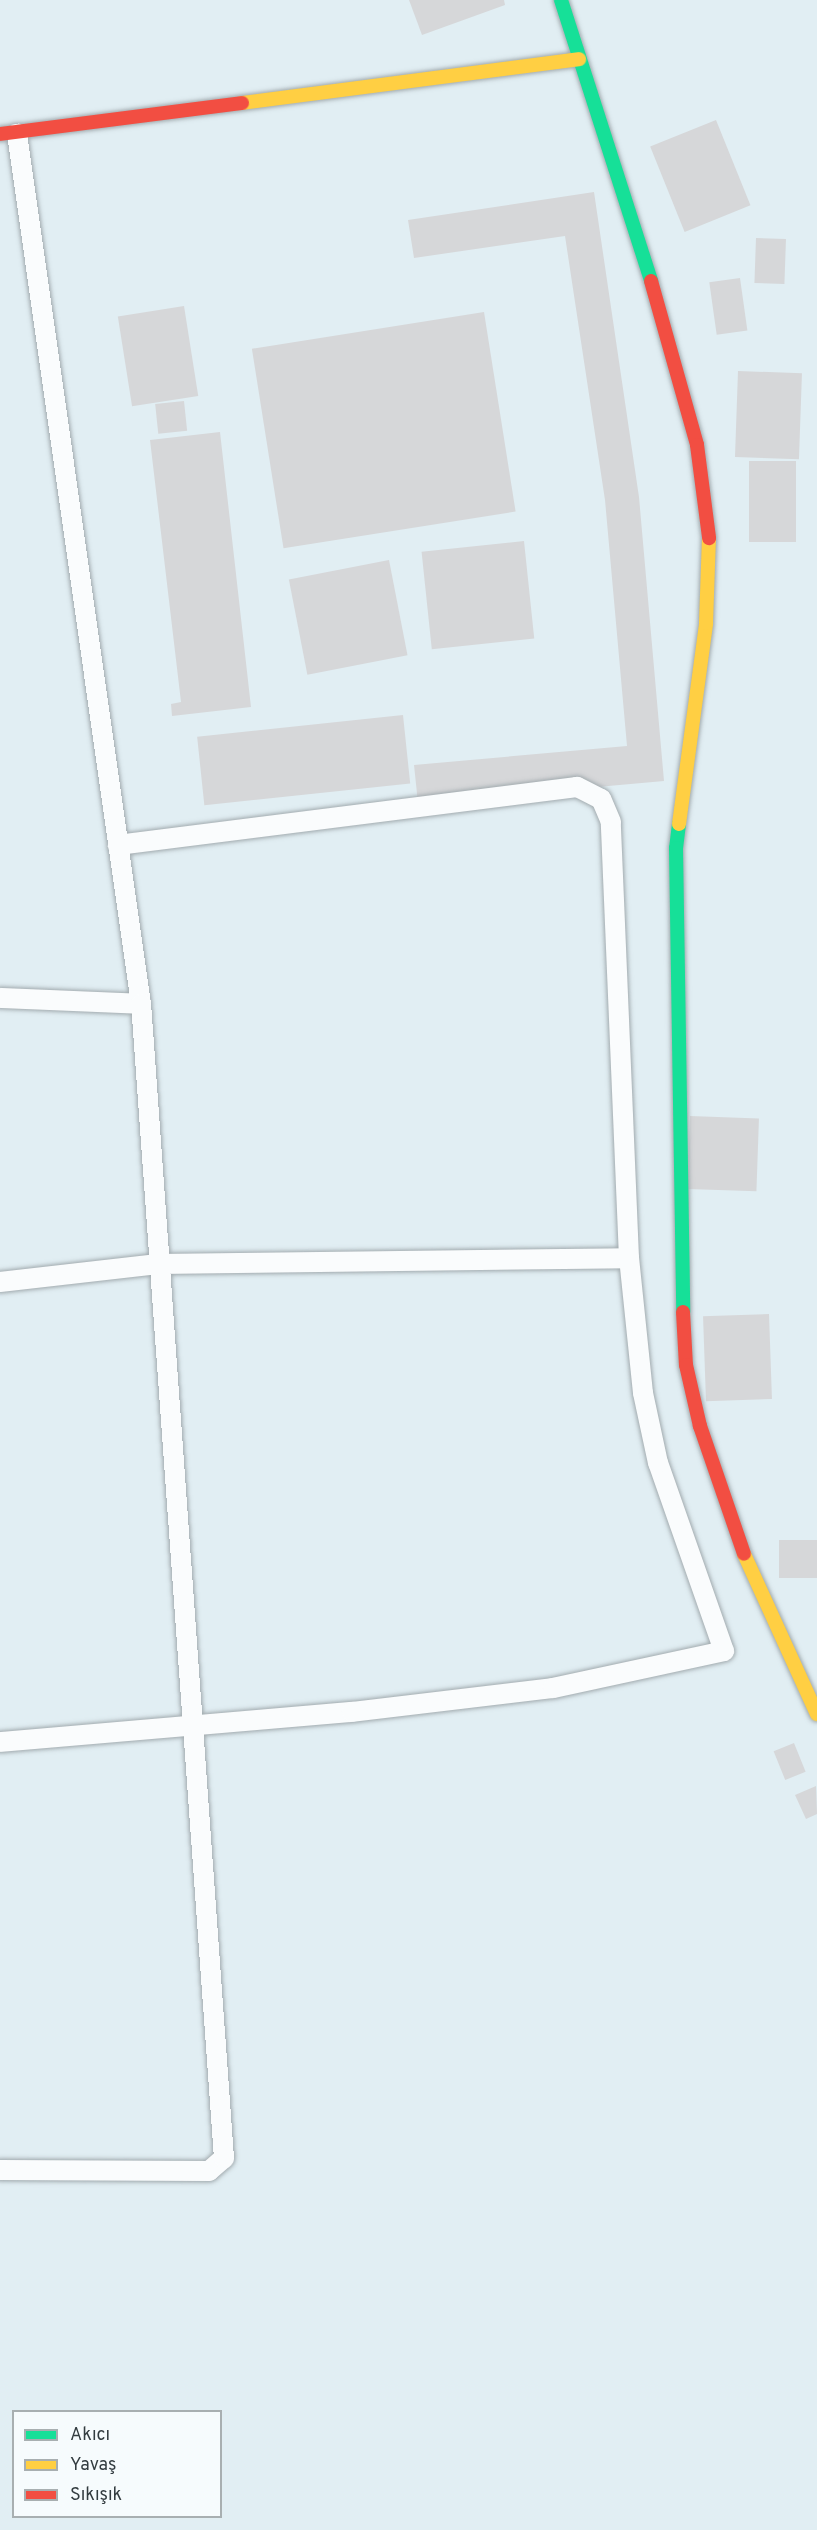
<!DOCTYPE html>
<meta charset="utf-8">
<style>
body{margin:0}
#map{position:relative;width:817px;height:2530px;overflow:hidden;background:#e1eef3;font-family:Overpass,sans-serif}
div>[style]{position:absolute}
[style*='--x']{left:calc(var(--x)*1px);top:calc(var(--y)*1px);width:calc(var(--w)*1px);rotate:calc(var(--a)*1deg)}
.building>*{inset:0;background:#d6d7d9;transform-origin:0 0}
.roads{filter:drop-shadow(0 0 2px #a2abaf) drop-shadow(0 0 2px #a2abaf)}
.lane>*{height:20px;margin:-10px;padding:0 10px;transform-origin:10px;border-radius:10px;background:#fafcfd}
.fast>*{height:14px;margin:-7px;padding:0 7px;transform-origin:7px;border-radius:7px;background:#16e098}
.slow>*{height:14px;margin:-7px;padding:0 7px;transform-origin:7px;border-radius:7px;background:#ffcf43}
.jam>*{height:14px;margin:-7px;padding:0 7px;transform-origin:7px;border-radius:7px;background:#f24e42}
span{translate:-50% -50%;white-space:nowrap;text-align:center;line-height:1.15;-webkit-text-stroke:6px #f6fbfd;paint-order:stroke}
.legend{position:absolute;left:12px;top:2410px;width:210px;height:108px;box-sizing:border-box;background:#f6fbfd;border:2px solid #a8afb1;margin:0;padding:8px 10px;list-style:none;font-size:18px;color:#333c40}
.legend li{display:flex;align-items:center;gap:12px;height:30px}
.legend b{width:30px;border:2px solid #a8afb1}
</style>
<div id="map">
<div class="building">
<div style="clip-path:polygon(409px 0,504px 0,505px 5px,422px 35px)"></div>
<div style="left:716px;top:120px;width:92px;height:71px;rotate:68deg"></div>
<div style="clip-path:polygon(594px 192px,639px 497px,664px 781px,418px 803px,414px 765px,627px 746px,605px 500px,565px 236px,414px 258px,408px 220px)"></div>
<div style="left:756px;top:238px;width:30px;height:45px;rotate:2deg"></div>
<div style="left:740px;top:278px;width:53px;height:31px;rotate:82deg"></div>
<div style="left:184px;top:306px;width:91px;height:67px;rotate:81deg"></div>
<div style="left:484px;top:312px;width:202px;height:235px;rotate:81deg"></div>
<div style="left:738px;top:371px;width:64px;height:86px;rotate:2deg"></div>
<div style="left:184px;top:401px;width:30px;height:29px;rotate:84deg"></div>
<div style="clip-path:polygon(220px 432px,251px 707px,172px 716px,171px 704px,181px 702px,150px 440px)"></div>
<div style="left:749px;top:461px;width:47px;height:81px"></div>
<div style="left:524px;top:541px;width:98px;height:103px;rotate:84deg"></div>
<div style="left:389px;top:560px;width:97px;height:102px;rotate:79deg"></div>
<div style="left:403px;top:715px;width:69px;height:207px;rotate:84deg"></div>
<div style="left:690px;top:1116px;width:69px;height:73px;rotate:2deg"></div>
<div style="left:769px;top:1314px;width:85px;height:66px;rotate:88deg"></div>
<div style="left:817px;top:1540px;width:38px;height:38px;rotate:90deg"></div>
<div style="left:794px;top:1743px;width:31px;height:22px;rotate:68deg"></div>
<div style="clip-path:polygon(816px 1786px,817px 1814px,806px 1819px,795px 1795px)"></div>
</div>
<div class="roads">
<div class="lane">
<div style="--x:0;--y:998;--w:141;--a:2.4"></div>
<div style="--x:141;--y:1004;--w:879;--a:-98.11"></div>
<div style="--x:0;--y:1282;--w:159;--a:-6.5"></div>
<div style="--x:158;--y:1264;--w:471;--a:-0.7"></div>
<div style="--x:0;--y:1742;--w:353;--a:-4.9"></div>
<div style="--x:352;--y:1712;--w:202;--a:-6.8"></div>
<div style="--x:553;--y:1688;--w:175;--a:-12.2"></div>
<div style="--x:724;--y:1651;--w:199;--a:-109.3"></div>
<div style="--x:658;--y:1463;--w:72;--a:-102.1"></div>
<div style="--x:643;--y:1393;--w:136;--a:-95.9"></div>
<div style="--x:629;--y:1258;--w:436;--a:-92.4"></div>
<div style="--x:611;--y:822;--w:25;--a:-113"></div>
<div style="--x:601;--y:799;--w:27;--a:-153"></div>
<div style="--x:577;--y:787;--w:463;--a:172.8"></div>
<div style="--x:0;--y:2170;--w:209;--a:0.3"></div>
<div style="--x:209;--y:2171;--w:20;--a:-41"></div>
<div style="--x:224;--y:2158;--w:1157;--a:-94.11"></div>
</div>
<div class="fast">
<div style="--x:561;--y:0;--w:295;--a:72.2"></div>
<div style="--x:679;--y:824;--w:24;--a:97"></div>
<div style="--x:676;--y:848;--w:464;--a:89.1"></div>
</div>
<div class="slow">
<div style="--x:242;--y:103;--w:340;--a:-7.4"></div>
<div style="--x:679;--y:824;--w:203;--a:-82.3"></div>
<div style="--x:706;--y:623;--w:85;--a:-88"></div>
<div style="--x:744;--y:1554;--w:176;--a:65.5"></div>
</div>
<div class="jam">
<div style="--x:0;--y:134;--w:244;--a:-7.3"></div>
<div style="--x:651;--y:281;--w:170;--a:74.3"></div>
<div style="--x:697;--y:445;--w:94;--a:82.6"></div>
<div style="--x:683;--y:1312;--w:53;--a:86.8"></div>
<div style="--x:686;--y:1365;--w:63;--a:77.1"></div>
<div style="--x:700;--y:1426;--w:135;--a:71"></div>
</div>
</div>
<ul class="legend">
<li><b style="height:8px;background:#16e098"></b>Akıcı</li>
<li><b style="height:8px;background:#ffcf43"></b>Yavaş</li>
<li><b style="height:8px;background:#f24e42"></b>Sıkışık</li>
</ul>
</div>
